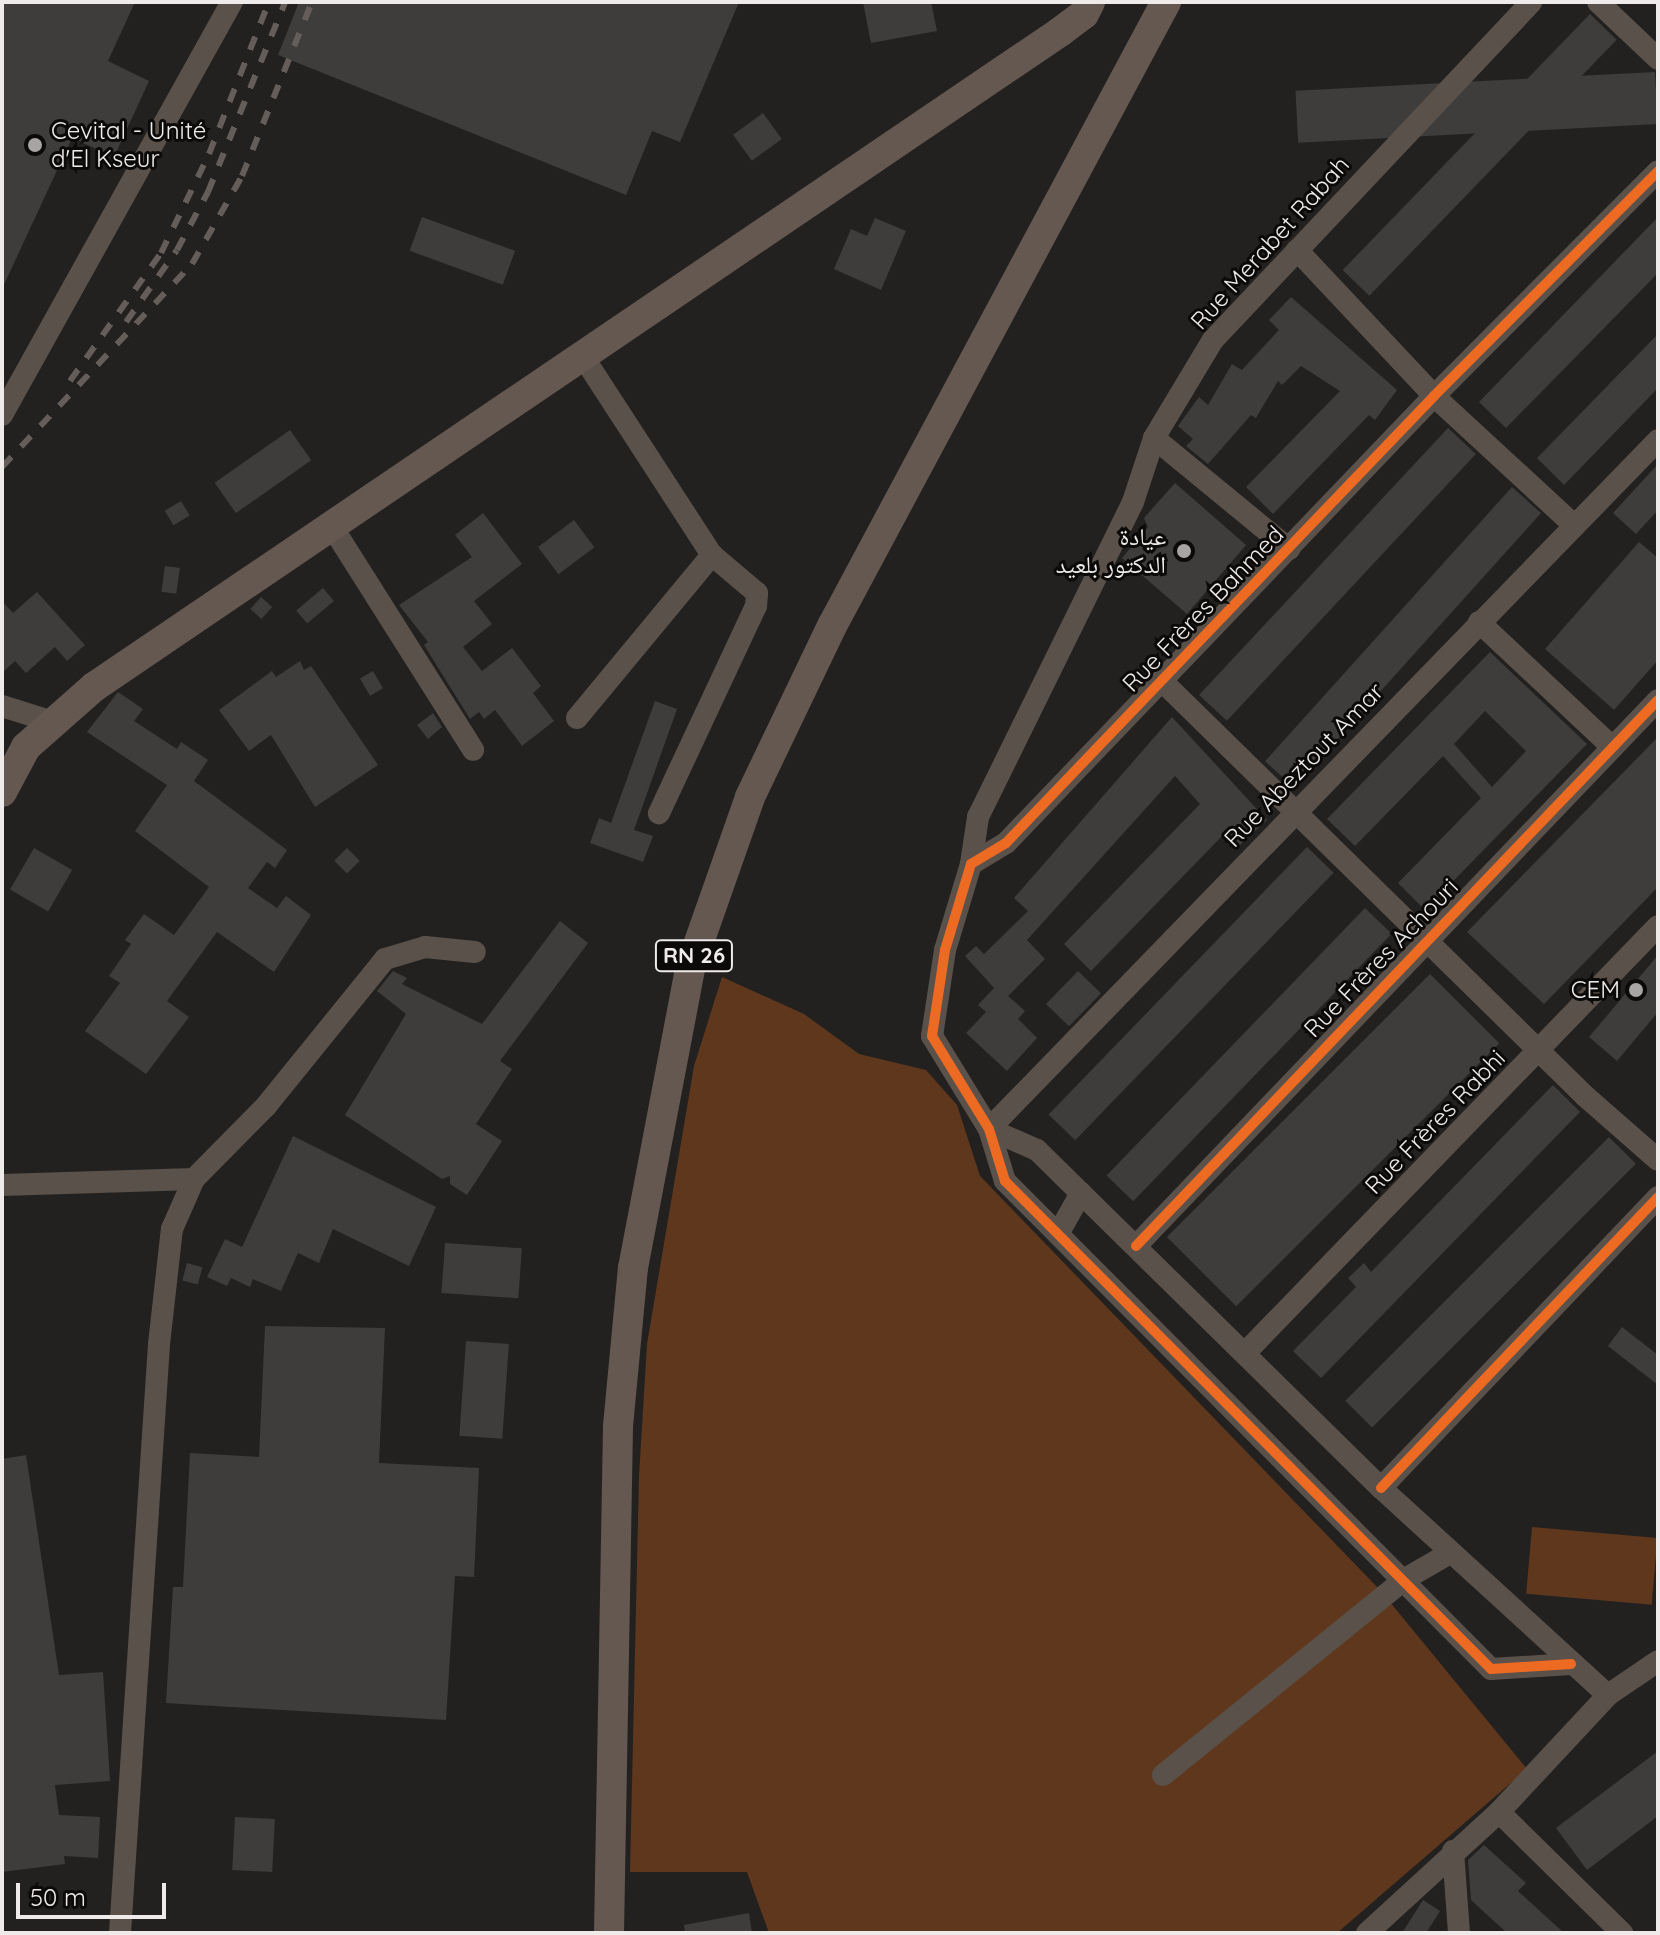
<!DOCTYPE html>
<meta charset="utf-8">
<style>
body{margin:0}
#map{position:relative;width:1660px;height:1935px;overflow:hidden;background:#23211f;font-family:Quicksand,"Noto Naskh Arabic",sans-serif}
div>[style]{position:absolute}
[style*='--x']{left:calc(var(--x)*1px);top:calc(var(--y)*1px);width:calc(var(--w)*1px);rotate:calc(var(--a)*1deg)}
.green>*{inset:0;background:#5f371d;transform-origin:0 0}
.building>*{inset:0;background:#3f3d3b;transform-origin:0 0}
.minor>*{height:22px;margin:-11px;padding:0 11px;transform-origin:11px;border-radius:11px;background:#5a514a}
.major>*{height:30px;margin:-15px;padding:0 15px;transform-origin:15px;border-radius:15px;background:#655851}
.rail>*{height:6px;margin-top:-3px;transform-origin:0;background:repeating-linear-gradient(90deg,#645d5a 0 14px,transparent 0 28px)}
.cycleway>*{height:10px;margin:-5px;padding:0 5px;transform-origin:5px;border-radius:5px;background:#ed6a23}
.dots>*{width:22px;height:22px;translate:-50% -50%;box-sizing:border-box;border:4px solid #0c0a09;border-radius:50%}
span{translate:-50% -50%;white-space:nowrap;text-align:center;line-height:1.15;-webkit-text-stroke:6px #0c0a09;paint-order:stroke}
.shield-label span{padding:2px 6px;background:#0c0a09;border:2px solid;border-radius:6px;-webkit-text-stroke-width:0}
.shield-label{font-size:22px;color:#eeebea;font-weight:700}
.poi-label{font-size:24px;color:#eeebea}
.left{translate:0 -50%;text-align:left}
.right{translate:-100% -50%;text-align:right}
.street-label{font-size:24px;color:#eeebea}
.frame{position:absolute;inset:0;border:4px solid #eeebea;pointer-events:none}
.scale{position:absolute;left:16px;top:1883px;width:150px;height:36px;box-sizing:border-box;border:4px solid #eeebea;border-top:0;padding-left:10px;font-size:24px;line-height:28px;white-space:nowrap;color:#eeebea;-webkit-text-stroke:6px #0c0a09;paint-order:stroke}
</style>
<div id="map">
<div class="green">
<div style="clip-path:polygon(722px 977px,804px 1014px,859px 1054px,926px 1070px,957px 1105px,980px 1176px,1380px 1590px,1527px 1769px,1337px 1933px,769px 1933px,747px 1872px,630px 1872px,639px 1476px,647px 1344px,694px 1066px)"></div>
<div style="left:1532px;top:1527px;width:126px;height:67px;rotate:5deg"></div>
</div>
<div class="building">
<div style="clip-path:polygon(2px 2px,135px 2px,108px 61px,149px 81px,114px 157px,72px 138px,2px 289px)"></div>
<div style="clip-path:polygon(299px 2px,739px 2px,680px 142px,652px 131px,626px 195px,278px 55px)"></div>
<div style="clip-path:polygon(863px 2px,931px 2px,937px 31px,871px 43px)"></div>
<div style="left:1590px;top:14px;width:37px;height:356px;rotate:44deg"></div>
<div style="left:1655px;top:72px;width:52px;height:360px;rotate:87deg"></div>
<div style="left:763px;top:113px;width:32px;height:37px;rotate:54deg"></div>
<div style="left:422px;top:217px;width:99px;height:36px;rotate:20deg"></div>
<div style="clip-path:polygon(1658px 217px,1658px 273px,1506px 428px,1479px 402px)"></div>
<div style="clip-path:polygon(875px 218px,906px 231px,881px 290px,834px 269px,851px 229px,867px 236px)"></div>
<div style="clip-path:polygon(1291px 297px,1397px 390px,1375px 420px,1369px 415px,1273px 514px,1246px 487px,1340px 391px,1301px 366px,1282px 385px,1278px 381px,1256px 418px,1251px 415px,1208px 464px,1186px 446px,1193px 439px,1178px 426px,1199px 397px,1208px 405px,1232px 364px,1242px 370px,1279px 330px,1269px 320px)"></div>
<div style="clip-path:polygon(1658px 334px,1658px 388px,1564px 485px,1537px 458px)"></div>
<div style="left:1448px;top:428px;width:38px;height:365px;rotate:43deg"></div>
<div style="left:290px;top:430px;width:37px;height:92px;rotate:55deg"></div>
<div style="clip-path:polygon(1658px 464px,1658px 510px,1636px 534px,1613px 513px)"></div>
<div style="clip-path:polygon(1175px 483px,1246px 545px,1187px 614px,1122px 558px,1148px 527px,1144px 518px)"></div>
<div style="left:1512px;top:487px;width:39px;height:369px;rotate:42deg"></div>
<div style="left:181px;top:501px;width:17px;height:19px;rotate:59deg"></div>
<div style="clip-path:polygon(483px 513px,522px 564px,474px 601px,492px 624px,463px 647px,482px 671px,512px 648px,541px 686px,533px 693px,554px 721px,522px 746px,495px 710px,484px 719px,479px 712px,470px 719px,424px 645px,428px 642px,399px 605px,472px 557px,455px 535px)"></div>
<div style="left:574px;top:520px;width:34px;height:45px;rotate:53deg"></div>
<div style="clip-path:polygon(1639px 542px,1658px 558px,1658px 660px,1614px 710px,1545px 649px)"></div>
<div style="left:165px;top:566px;width:15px;height:26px;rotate:8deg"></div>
<div style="left:323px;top:588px;width:17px;height:35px;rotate:50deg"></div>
<div style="clip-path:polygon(37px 592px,85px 645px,67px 661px,55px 647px,26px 673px,15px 661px,2px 673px,2px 601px,13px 613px)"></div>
<div style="left:261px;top:597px;width:15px;height:16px;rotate:42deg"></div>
<div style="clip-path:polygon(evenodd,1490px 652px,1587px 744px,1425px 910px,1398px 883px,1481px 798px,1443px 756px,1355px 846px,1327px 819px,1490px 652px,1485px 711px,1526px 751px,1492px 787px,1454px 744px,1485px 711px)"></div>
<div style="clip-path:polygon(300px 661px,304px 670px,311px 666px,378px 765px,315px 807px,271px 735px,249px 751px,219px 710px,272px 671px,276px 677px)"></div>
<div style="left:373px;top:671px;width:20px;height:15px;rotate:60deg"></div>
<div style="clip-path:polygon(118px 692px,143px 709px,134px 721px,177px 749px,181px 742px,208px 760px,194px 781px,287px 850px,275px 868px,267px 862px,248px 888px,277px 908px,286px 896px,311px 915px,274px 972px,217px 932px,167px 1001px,189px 1017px,146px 1074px,85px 1031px,120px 983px,109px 976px,131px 944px,125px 940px,144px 914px,174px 935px,209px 887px,135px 831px,167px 785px,87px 732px)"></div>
<div style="clip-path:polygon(655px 701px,677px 709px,634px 830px,653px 836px,643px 862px,590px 843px,599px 818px,611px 823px)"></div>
<div style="clip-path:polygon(433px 713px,442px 727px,428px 739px,417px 725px)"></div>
<div style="clip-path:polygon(1172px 717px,1267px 820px,1239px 846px,1226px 832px,1091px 971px,1064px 944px,1200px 804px,1175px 776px,1027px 940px,1045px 959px,1008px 996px,1025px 1011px,1018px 1019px,1037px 1038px,1007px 1071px,966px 1033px,986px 1012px,978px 1005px,994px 988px,965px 956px,976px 946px,984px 954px,1028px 911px,1014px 898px)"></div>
<div style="clip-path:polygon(1658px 737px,1658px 887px,1544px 1004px,1467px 932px)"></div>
<div style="left:1307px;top:847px;width:37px;height:372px;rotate:44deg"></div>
<div style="left:34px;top:848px;width:44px;height:48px;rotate:30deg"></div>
<div style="left:347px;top:848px;width:18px;height:18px;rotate:45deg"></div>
<div style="left:1365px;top:908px;width:37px;height:372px;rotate:44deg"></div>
<div style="clip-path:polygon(560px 921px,588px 943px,500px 1061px,512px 1069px,476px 1124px,502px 1141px,467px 1195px,450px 1184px,450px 1176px,442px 1179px,345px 1115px,406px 1014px,377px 991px,393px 971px,407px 978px,402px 984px,482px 1024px)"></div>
<div style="clip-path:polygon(1658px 955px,1658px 1012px,1617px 1061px,1589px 1037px)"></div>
<div style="left:1078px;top:971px;width:32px;height:46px;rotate:44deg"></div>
<div style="left:1430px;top:974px;width:98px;height:372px;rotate:45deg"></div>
<div style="clip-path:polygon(1553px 1085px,1580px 1112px,1321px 1378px,1293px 1351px,1356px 1287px,1348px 1278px,1364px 1263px,1371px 1272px)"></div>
<div style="clip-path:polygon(293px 1136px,436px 1207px,409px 1266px,333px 1229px,319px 1263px,298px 1253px,281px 1291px,253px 1279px,250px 1287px,231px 1278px,227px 1286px,207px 1277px,225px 1239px,242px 1247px)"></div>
<div style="left:1609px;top:1137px;width:38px;height:373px;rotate:45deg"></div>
<div style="left:445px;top:1243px;width:77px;height:50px;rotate:4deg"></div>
<div style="left:187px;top:1263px;width:16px;height:18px;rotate:15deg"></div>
<div style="clip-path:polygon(265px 1326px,385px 1328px,379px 1463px,479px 1468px,474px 1577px,455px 1576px,446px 1720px,166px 1703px,173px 1587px,183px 1587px,190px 1453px,259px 1457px)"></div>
<div style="clip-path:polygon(1622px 1327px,1658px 1355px,1658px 1385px,1608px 1346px)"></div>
<div style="left:466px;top:1341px;width:43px;height:95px;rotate:4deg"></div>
<div style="clip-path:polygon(26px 1455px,59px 1675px,103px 1672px,110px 1781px,55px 1785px,59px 1815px,100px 1817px,98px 1858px,64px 1856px,65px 1864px,2px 1872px,2px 1459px)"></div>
<div style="clip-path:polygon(1658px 1751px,1658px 1816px,1587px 1870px,1556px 1828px)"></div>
<div style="left:235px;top:1817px;width:40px;height:53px;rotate:3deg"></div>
<div style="clip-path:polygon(1484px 1845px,1526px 1883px,1518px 1891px,1564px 1933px,1507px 1933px,1471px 1900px,1468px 1860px)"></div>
<div style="clip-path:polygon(1423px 1900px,1440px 1911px,1426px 1933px,1402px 1933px)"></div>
<div style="clip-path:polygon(749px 1913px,752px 1933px,685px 1933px,684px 1925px)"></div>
</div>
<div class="minor">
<div style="--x:1598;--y:2;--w:83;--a:43.5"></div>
<div style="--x:1297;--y:250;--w:200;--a:46.8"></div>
<div style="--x:1434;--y:396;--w:190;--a:42.7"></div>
<div style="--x:582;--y:355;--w:239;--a:57"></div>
<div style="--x:712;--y:555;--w:59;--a:40.2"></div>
<div style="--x:757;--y:593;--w:13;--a:94"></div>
<div style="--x:756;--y:606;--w:229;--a:115.1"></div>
<div style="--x:2;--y:415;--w:473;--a:-60.9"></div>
<div style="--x:1154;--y:438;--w:175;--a:39.4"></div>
<div style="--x:331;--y:525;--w:266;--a:57.7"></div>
<div style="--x:1479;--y:622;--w:183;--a:43.2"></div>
<div style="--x:1162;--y:681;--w:593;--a:44.45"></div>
<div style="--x:1585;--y:1096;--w:97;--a:41.2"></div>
<div style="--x:2;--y:706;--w:50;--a:17.4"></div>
<div style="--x:577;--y:718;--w:212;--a:-50.4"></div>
<div style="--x:971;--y:864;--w:48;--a:-81.5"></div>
<div style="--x:978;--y:817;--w:351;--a:-63.8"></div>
<div style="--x:1133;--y:502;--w:67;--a:-71.8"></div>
<div style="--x:1154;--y:438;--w:114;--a:-59"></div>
<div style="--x:1213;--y:340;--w:464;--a:-46.7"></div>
<div style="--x:989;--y:1129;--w:960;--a:-45.84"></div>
<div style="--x:989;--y:1129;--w:52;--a:23.6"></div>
<div style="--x:1037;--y:1150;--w:482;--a:44.5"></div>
<div style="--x:1381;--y:1488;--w:307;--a:42.4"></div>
<div style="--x:2;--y:1185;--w:192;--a:-1.8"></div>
<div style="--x:194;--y:1179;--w:103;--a:-45.4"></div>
<div style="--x:266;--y:1106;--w:189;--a:-51"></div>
<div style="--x:385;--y:959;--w:42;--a:-16.7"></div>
<div style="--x:425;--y:947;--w:50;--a:5.7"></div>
<div style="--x:1058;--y:1234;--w:47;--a:-60.7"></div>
<div style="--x:1136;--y:1246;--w:755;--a:-46.29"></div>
<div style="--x:1247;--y:1351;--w:591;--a:-45.96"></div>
<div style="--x:1381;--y:1488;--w:402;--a:-46.4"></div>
<div style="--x:1571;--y:1664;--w:80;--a:176.4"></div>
<div style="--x:1491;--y:1669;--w:689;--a:-134.88"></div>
<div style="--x:1005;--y:1181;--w:54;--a:-107.1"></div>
<div style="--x:989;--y:1129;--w:109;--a:-121.5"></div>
<div style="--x:932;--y:1036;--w:87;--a:-81.4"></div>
<div style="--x:945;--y:950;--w:90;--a:-73.2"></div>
<div style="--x:971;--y:864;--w:41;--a:-31"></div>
<div style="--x:1006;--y:843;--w:619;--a:-46.24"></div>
<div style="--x:1434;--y:396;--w:317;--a:-45.1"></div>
<div style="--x:1163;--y:1775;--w:311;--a:-39"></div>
<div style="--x:1405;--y:1579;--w:52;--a:-30"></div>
<div style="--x:1499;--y:1812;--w:173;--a:44.5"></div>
<div style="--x:1453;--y:1851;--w:82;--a:85.8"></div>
<div style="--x:120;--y:1933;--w:590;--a:-86.21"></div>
<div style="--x:159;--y:1344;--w:116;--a:-83.6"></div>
<div style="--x:172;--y:1229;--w:55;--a:-66.3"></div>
<div style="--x:1367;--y:1933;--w:179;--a:-42.5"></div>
<div style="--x:1499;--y:1812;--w:160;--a:-47"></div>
<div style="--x:1608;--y:1695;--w:60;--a:-34.2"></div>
</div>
<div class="major">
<div style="--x:2;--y:792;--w:51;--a:-61.9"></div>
<div style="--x:26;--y:747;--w:91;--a:-41.4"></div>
<div style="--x:94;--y:687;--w:1167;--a:-34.14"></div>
<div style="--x:1060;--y:32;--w:30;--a:-37"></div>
<div style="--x:1084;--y:14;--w:13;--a:-63"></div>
<div style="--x:609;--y:1933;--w:507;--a:-88.98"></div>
<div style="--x:618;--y:1426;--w:159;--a:-84.6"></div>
<div style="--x:633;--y:1268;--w:309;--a:-79.2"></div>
<div style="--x:691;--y:965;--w:178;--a:-70.6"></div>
<div style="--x:750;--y:797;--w:190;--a:-64.4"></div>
<div style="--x:832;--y:626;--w:708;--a:-61.84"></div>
</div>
<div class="rail">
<div style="--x:126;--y:322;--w:88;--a:-54.7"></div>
<div style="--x:177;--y:250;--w:66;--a:-61.9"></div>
<div style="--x:208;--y:192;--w:205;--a:-67.9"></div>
<div style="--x:70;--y:381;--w:157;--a:-54.6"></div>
<div style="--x:161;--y:253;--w:110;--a:-64.1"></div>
<div style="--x:209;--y:154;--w:163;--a:-68.5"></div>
<div style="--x:2;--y:467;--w:278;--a:-46.9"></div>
<div style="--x:192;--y:264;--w:101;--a:-60.4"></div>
<div style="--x:242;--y:176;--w:188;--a:-68.1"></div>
</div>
<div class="cycleway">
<div style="--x:1136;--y:1246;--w:755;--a:-46.29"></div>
<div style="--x:1381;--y:1488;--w:402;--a:-46.4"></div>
<div style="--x:1571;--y:1664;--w:80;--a:176.4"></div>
<div style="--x:1491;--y:1669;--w:689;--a:-134.88"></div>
<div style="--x:1005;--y:1181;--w:54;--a:-107.1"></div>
<div style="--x:989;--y:1129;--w:109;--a:-121.5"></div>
<div style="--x:932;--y:1036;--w:87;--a:-81.4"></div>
<div style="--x:945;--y:950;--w:90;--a:-73.2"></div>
<div style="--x:971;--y:864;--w:41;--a:-31"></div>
<div style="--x:1006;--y:843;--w:619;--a:-46.24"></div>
<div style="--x:1434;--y:396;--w:317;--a:-45.1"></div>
</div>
<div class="dots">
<div style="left:35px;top:145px;background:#a7a4a3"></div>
<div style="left:1184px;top:551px;background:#a7a4a3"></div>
<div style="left:1636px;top:990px;background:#a7a4a3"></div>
</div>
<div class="shield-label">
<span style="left:694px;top:956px">RN 26</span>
</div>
<div class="poi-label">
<span class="left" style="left:51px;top:145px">Cevital - Unité<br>d'El Kseur</span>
<span class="right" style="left:1166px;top:551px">عيادة<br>الدكتور بلعيد</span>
<span class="right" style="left:1620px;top:990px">CEM</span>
</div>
<div class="street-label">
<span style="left:1270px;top:243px;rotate:-48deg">Rue Merabet Rabah</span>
<span style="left:1203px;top:609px;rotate:-46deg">Rue Frères Bahmed</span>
<span style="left:1304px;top:765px;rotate:-46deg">Rue Abeztout Amar</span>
<span style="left:1381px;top:958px;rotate:-46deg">Rue Frères Achouri</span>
<span style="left:1435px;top:1122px;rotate:-46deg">Rue Frères Rabhi</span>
</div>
<div class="frame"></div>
<div class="scale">50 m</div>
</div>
